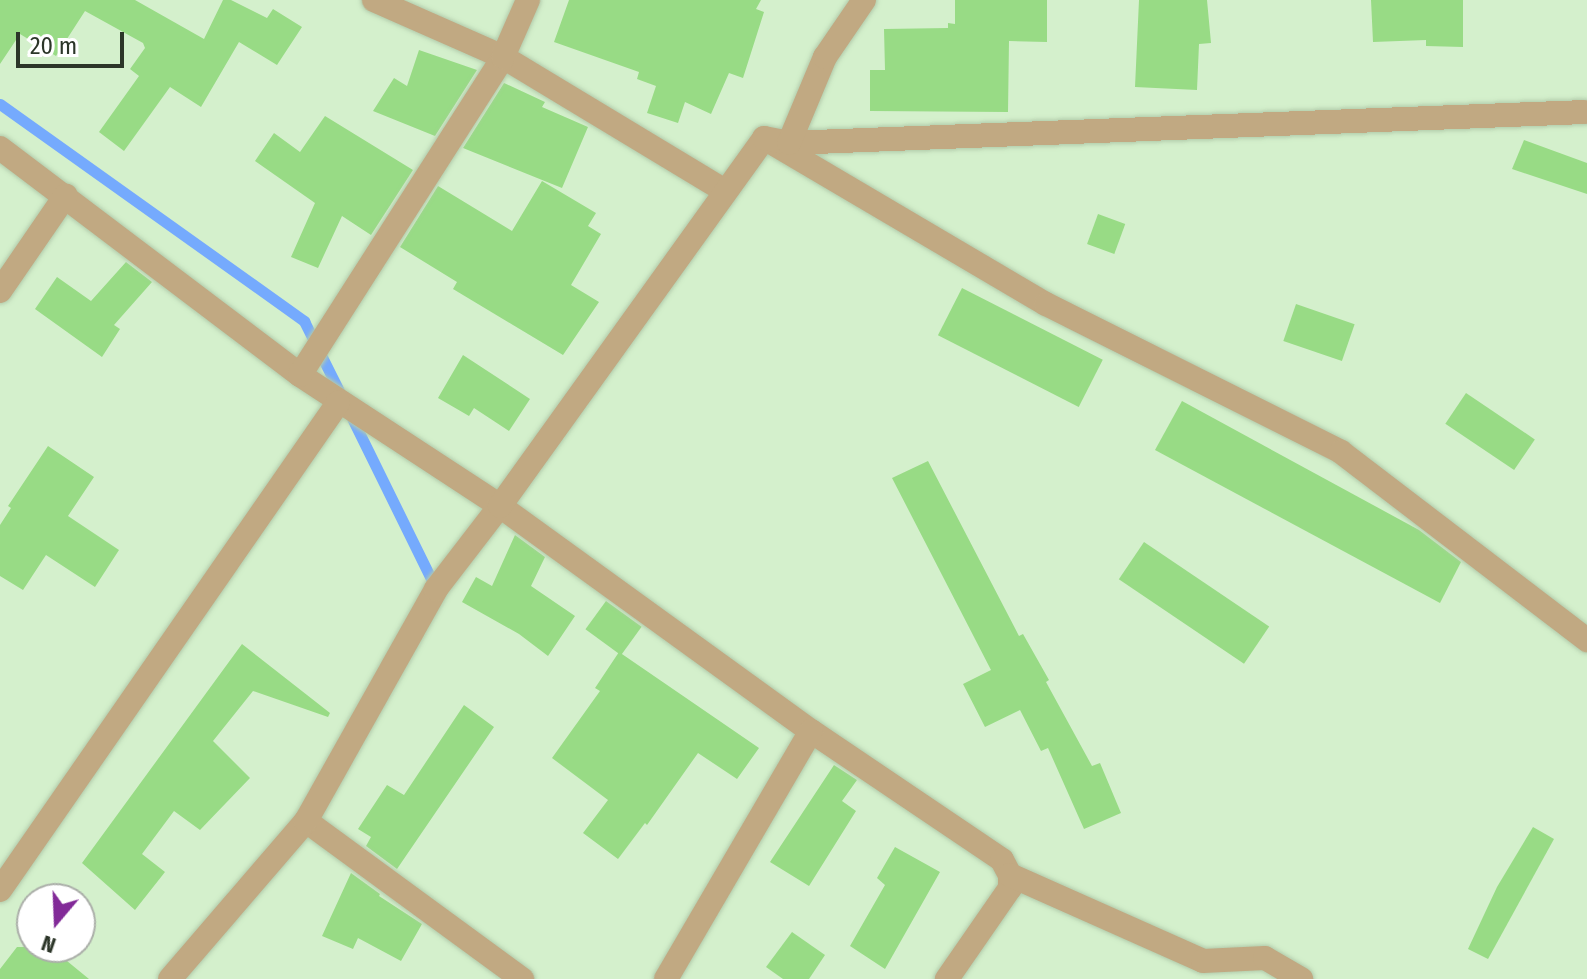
<!DOCTYPE html>
<style>
body{margin:0}
#map{position:relative;width:1587px;height:979px;overflow:hidden;background:#d4f0cc;font-family:"Fira Sans Condensed",sans-serif}
div>[style]{position:absolute}
[style*='--x']{left:calc(var(--x)*1px);top:calc(var(--y)*1px);width:calc(var(--w)*1px);rotate:calc(var(--a)*1deg)}
.stream>*{height:11px;margin:-5.5px;padding:0 5.5px;transform-origin:5.5px;border-radius:5.5px;background:#75aafd}
.building>*{inset:0;background:#98db85;transform-origin:0 0}
.roads{filter:drop-shadow(0 0 2px #b2cbab) drop-shadow(0 0 2px #b2cbab)}
.minor>*{height:24px;margin:-12px;padding:0 12px;transform-origin:12px;border-radius:12px;background:#c1a982}
span{translate:-50% -50%;white-space:nowrap;text-align:center;line-height:1.15;-webkit-text-stroke:8px #fff;paint-order:stroke}
.north{position:absolute;left:16px;top:883px;width:80px;height:80px;box-sizing:border-box;background:#fff;border:2px solid #abafa9;border-radius:50%;rotate:199deg;font-size:22px;font-weight:700;line-height:32px;text-align:center;color:#2c3629}
.north::after{content:'';display:block;margin:auto;width:28px;height:36px;background:#822a98;clip-path:polygon(50% 0,100% 100%,50% 72%,0 100%)}
.scale{position:absolute;left:16px;top:32px;width:108px;height:36px;box-sizing:border-box;border:4px solid #2c3629;border-top:0;padding-left:10px;font-size:24px;line-height:28px;white-space:nowrap;color:#2c3629;-webkit-text-stroke:6px #fff;paint-order:stroke}
</style>
<div id="map">
<div class="stream">
<div style="--x:0;--y:104;--w:374;--a:35.5"></div>
<div style="--x:304;--y:321;--w:83;--a:63.4"></div>
<div style="--x:350;--y:414;--w:195;--a:63.8"></div>
</div>
<div class="building">
<div style="clip-path:polygon(0 0,135px 0,204px 39px,223px 0,231px 0,267px 18px,273px 9px,302px 27px,277px 65px,239px 42px,201px 107px,170px 87px,124px 151px,99px 132px,139px 76px,130px 69px,145px 48px,143px 43px,85px 11px,56px 56px,20px 34px,0 64px)"></div>
<div style="clip-path:polygon(569px 0,761px 0,756px 9px,764px 12px,743px 78px,729px 73px,711px 114px,685px 102px,678px 123px,647px 113px,656px 86px,637px 79px,639px 72px,554px 42px)"></div>
<div style="clip-path:polygon(955px 0,1047px 0,1047px 42px,1009px 41px,1008px 112px,870px 111px,870px 70px,885px 70px,884px 29px,948px 28px,948px 23px,955px 24px)"></div>
<div style="clip-path:polygon(1139px 0,1207px 0,1211px 43px,1199px 44px,1197px 90px,1135px 87px)"></div>
<div style="clip-path:polygon(1371px 0,1463px 0,1463px 47px,1426px 46px,1426px 40px,1373px 42px)"></div>
<div style="clip-path:polygon(419px 50px,477px 70px,435px 136px,373px 111px,394px 78px,407px 86px)"></div>
<div style="clip-path:polygon(504px 83px,545px 102px,542px 107px,588px 127px,562px 188px,463px 148px)"></div>
<div style="clip-path:polygon(325px 116px,413px 170px,371px 235px,342px 216px,318px 268px,291px 257px,315px 203px,255px 161px,274px 133px,300px 152px)"></div>
<div style="clip-path:polygon(1524px 140px,1587px 163px,1587px 194px,1512px 169px)"></div>
<div style="clip-path:polygon(542px 181px,596px 213px,588px 226px,601px 234px,571px 285px,599px 302px,563px 355px,453px 289px,457px 282px,400px 247px,438px 186px,512px 231px)"></div>
<div style="left:1098px;top:214px;width:29px;height:32px;rotate:20deg"></div>
<div style="clip-path:polygon(126px 262px,152px 282px,114px 325px,120px 329px,102px 357px,35px 309px,57px 277px,91px 301px)"></div>
<div style="left:962px;top:288px;width:158px;height:53px;rotate:27deg"></div>
<div style="left:1296px;top:304px;width:62px;height:39px;rotate:19deg"></div>
<div style="clip-path:polygon(463px 355px,530px 399px,509px 431px,474px 408px,469px 416px,438px 398px)"></div>
<div style="left:1466px;top:393px;width:83px;height:37px;rotate:34deg"></div>
<div style="clip-path:polygon(1182px 401px,1419px 530px,1461px 562px,1440px 603px,1155px 450px)"></div>
<div style="clip-path:polygon(48px 446px,94px 477px,68px 516px,119px 550px,95px 587px,46px 555px,23px 590px,0 576px,0 525px,11px 508px,8px 506px)"></div>
<div style="clip-path:polygon(928px 461px,1019px 636px,1023px 634px,1049px 680px,1046px 682px,1092px 766px,1100px 763px,1121px 813px,1084px 829px,1048px 748px,1041px 751px,1020px 710px,985px 727px,963px 684px,991px 670px,892px 478px)"></div>
<div style="clip-path:polygon(515px 535px,545px 557px,531px 586px,575px 616px,548px 656px,519px 634px,462px 602px,476px 577px,492px 586px)"></div>
<div style="left:1144px;top:542px;width:151px;height:45px;rotate:34deg"></div>
<div style="left:606px;top:601px;width:44px;height:35px;rotate:36deg"></div>
<div style="clip-path:polygon(242px 644px,330px 713px,328px 717px,253px 691px,213px 741px,250px 778px,200px 830px,174px 811px,142px 854px,165px 872px,135px 910px,82px 863px)"></div>
<div style="clip-path:polygon(619px 652px,759px 748px,737px 779px,698px 753px,647px 825px,645px 823px,618px 859px,583px 833px,608px 800px,552px 758px,600px 691px,595px 688px)"></div>
<div style="clip-path:polygon(464px 705px,494px 727px,397px 869px,366px 846px,371px 837px,358px 829px,387px 785px,404px 795px)"></div>
<div style="clip-path:polygon(834px 765px,857px 780px,842px 801px,856px 811px,809px 886px,770px 862px)"></div>
<div style="clip-path:polygon(1533px 827px,1554px 839px,1488px 959px,1468px 949px,1497px 887px)"></div>
<div style="clip-path:polygon(895px 847px,940px 872px,885px 969px,850px 946px,885px 885px,877px 878px)"></div>
<div style="clip-path:polygon(351px 873px,380px 894px,379px 896px,422px 924px,401px 961px,358px 938px,353px 949px,322px 936px)"></div>
<div style="clip-path:polygon(792px 932px,825px 955px,809px 979px,783px 979px,766px 967px)"></div>
<div style="clip-path:polygon(17px 947px,79px 947px,67px 961px,89px 979px,0 979px,0 969px)"></div>
</div>
<div class="roads">
<div class="minor">
<div style="--x:374;--y:0;--w:141;--a:23.8"></div>
<div style="--x:503;--y:57;--w:259;--a:31.1"></div>
<div style="--x:769;--y:141;--w:321;--a:30.5"></div>
<div style="--x:1046;--y:304;--w:330;--a:26.6"></div>
<div style="--x:1341;--y:452;--w:310;--a:37.4"></div>
<div style="--x:789;--y:143;--w:796;--a:-2.23"></div>
<div style="--x:0;--y:148;--w:376;--a:37.1"></div>
<div style="--x:300;--y:375;--w:239;--a:33.2"></div>
<div style="--x:500;--y:506;--w:384;--a:35.9"></div>
<div style="--x:811;--y:731;--w:230;--a:34"></div>
<div style="--x:1002;--y:860;--w:17;--a:62"></div>
<div style="--x:1010;--y:875;--w:13;--a:90"></div>
<div style="--x:1010;--y:888;--w:111;--a:124.7"></div>
<div style="--x:0;--y:291;--w:116;--a:-55.5"></div>
<div style="--x:300;--y:375;--w:377;--a:-57.4"></div>
<div style="--x:503;--y:57;--w:62;--a:-66.3"></div>
<div style="--x:306;--y:821;--w:268;--a:36.2"></div>
<div style="--x:1010;--y:875;--w:211;--a:24"></div>
<div style="--x:1203;--y:961;--w:62;--a:-2.8"></div>
<div style="--x:1265;--y:958;--w:42;--a:30.3"></div>
<div style="--x:0;--y:890;--w:593;--a:-55.24"></div>
<div style="--x:170;--y:979;--w:208;--a:-49.3"></div>
<div style="--x:306;--y:821;--w:266;--a:-60.7"></div>
<div style="--x:436;--y:589;--w:105;--a:-52.4"></div>
<div style="--x:500;--y:506;--w:453;--a:-54.3"></div>
<div style="--x:764;--y:138;--w:25;--a:11"></div>
<div style="--x:789;--y:143;--w:93;--a:-67.3"></div>
<div style="--x:825;--y:57;--w:69;--a:-55.6"></div>
<div style="--x:666;--y:979;--w:287;--a:-59.7"></div>
</div>
</div>
<div class="north">N</div>
<div class="scale">20 m</div>
</div>
